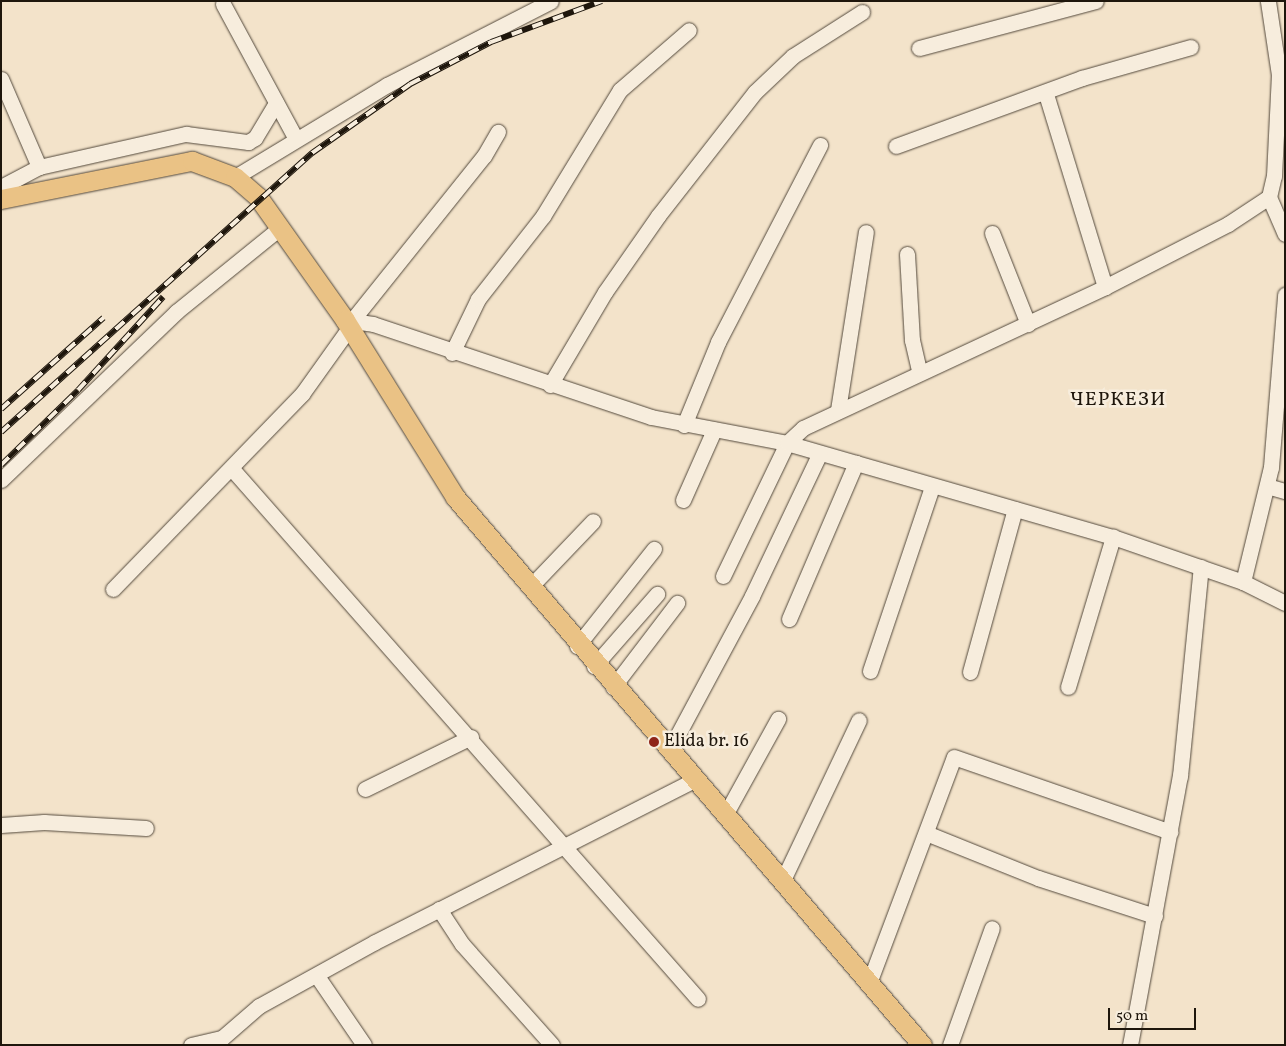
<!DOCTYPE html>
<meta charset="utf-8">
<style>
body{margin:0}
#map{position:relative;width:1286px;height:1046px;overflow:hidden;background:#f3e3ca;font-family:Vollkorn,serif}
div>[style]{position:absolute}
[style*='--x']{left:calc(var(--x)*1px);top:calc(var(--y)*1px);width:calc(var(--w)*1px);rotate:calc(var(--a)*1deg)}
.roads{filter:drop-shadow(0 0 1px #53493c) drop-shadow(0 0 1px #53493c)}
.minor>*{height:15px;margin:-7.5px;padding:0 7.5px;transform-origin:7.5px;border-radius:7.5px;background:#f7eddd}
.major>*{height:19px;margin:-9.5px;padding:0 9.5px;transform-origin:9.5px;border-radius:9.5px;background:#eac285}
.rail>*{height:5.5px;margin-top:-2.75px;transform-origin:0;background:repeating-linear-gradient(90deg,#f7eddd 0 11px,#1e160c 0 22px);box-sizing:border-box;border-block:1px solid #1e160c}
.dots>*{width:14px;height:14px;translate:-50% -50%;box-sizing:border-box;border:2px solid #f7eddd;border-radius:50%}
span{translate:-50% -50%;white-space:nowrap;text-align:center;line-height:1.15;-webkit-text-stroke:5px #f7eddd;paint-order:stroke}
.poi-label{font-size:18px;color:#1e160c}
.left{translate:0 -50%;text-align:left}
.quarter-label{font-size:20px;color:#1e160c;letter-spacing:1px}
.frame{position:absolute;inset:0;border:2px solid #1e160c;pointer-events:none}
.scale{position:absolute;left:1108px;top:1008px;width:88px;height:22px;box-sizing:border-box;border:2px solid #1e160c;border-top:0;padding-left:6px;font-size:15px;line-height:18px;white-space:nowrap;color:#1e160c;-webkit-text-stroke:4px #f7eddd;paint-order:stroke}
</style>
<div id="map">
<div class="roads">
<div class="minor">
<div style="--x:223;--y:4;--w:153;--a:61.6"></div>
<div style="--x:919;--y:48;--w:183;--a:-14.9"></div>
<div style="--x:1;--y:79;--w:96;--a:66.6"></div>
<div style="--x:1046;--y:94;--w:202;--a:73"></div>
<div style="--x:896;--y:146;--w:198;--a:-20.1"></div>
<div style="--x:1082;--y:78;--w:113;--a:-15.9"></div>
<div style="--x:235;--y:177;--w:178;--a:-31.2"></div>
<div style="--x:387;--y:85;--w:184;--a:-27.1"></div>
<div style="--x:1;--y:187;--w:43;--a:-27.8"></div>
<div style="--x:39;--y:167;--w:151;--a:-12.7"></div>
<div style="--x:186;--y:134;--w:63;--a:7.4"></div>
<div style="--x:248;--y:142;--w:8;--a:-30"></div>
<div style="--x:255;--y:138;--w:41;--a:-59"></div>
<div style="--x:1269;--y:197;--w:40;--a:66.6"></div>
<div style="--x:992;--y:233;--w:98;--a:68.4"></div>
<div style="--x:907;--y:254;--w:86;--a:86.7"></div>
<div style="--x:912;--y:340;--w:32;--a:77"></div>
<div style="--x:354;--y:318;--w:208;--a:-51.3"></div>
<div style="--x:484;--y:156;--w:28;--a:-60"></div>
<div style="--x:345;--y:320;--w:28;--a:8"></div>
<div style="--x:373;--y:324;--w:293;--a:18.5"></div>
<div style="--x:651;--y:417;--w:138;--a:10.8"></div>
<div style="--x:787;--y:443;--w:22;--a:-43"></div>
<div style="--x:803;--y:428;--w:333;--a:-25"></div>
<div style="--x:1105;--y:287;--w:138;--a:-27.1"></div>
<div style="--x:1228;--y:224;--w:49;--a:-33.4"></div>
<div style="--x:1269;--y:197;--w:22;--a:-77"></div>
<div style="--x:1274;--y:176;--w:101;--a:-87.2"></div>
<div style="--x:1279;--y:75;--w:75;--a:-98.5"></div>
<div style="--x:452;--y:353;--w:60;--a:-64.3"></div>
<div style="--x:478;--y:299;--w:105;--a:-51.9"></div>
<div style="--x:543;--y:216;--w:148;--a:-58.6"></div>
<div style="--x:620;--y:90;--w:91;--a:-41"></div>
<div style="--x:550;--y:385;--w:108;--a:-59.4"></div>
<div style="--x:605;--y:292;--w:93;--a:-55.1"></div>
<div style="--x:658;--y:216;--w:157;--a:-52"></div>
<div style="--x:755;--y:92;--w:52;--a:-43.5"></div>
<div style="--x:793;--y:56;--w:82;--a:-32.5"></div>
<div style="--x:838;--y:410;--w:180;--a:-81.1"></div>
<div style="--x:684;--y:425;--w:90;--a:-67.7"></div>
<div style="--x:718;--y:342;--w:222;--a:-62.6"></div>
<div style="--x:233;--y:470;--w:704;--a:48.68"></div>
<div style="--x:1;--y:480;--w:243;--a:-43.8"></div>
<div style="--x:176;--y:312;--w:135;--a:-39"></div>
<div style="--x:1267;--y:486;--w:19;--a:16"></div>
<div style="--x:683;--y:500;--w:77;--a:-66.1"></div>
<div style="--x:723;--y:576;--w:148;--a:-64.3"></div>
<div style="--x:787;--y:443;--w:339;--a:16.1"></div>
<div style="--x:1113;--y:537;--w:138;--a:19.1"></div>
<div style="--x:1243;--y:582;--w:118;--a:-76.3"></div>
<div style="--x:1271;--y:467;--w:173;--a:-85.3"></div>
<div style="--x:1243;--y:582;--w:47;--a:26.6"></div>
<div style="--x:530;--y:587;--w:91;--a:-46.3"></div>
<div style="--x:113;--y:589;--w:272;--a:-45.9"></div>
<div style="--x:302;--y:394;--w:81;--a:-54.5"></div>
<div style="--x:789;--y:619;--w:170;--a:-66.8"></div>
<div style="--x:577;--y:646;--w:124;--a:-51.6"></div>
<div style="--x:594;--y:666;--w:96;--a:-48.8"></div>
<div style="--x:870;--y:671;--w:194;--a:-71.4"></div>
<div style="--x:970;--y:672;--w:169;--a:-74.6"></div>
<div style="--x:613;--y:687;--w:106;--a:-52.7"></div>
<div style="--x:1068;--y:687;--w:157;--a:-73.3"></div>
<div style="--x:669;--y:751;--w:176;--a:-61.8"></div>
<div style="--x:752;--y:596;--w:158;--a:-64.6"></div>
<div style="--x:365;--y:789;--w:118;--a:-26.1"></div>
<div style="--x:725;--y:815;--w:110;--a:-61.1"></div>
<div style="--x:1;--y:825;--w:43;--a:-4"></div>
<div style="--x:44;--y:822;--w:102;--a:3.4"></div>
<div style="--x:926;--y:833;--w:121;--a:21.9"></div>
<div style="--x:1038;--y:878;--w:123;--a:18"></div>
<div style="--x:782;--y:882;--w:179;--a:-64.6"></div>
<div style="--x:439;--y:909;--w:42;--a:56.7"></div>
<div style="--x:462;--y:944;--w:135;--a:48.3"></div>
<div style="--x:317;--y:976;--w:83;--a:55.7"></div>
<div style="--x:869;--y:983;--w:241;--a:-69.4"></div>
<div style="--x:954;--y:757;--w:229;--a:19.1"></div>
<div style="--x:191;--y:1045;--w:32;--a:-13"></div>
<div style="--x:222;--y:1038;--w:49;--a:-40.9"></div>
<div style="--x:259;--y:1006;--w:132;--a:-28.9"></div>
<div style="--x:375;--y:942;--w:359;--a:-26.9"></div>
<div style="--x:950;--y:1045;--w:124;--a:-70.3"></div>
<div style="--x:1130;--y:1045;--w:274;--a:-79.5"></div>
<div style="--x:1180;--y:776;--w:210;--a:-84.3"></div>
</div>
<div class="major">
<div style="--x:1;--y:199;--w:195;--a:-11.3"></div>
<div style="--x:192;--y:161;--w:46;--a:20.4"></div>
<div style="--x:235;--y:177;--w:30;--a:41"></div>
<div style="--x:258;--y:197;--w:151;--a:54.7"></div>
<div style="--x:345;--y:320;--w:208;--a:58.1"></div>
<div style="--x:455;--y:497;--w:720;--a:49.56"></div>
</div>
</div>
<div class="rail">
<div style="--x:1;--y:409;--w:137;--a:-41.7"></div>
<div style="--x:1;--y:432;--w:418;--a:-41.9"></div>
<div style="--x:312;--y:153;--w:120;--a:-35.1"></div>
<div style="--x:410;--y:84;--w:91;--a:-27.4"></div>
<div style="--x:491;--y:42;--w:118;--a:-20.3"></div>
<div style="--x:1;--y:465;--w:107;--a:-44.2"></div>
<div style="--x:78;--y:390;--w:126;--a:-47.6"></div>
</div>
<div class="dots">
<div style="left:654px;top:742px;background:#8f2418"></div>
</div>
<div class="poi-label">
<span class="left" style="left:664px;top:742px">Elida br. 16</span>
</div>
<div class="quarter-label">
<span style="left:1118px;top:400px">ЧЕРКЕЗИ</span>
</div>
<div class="frame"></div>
<div class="scale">50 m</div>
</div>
